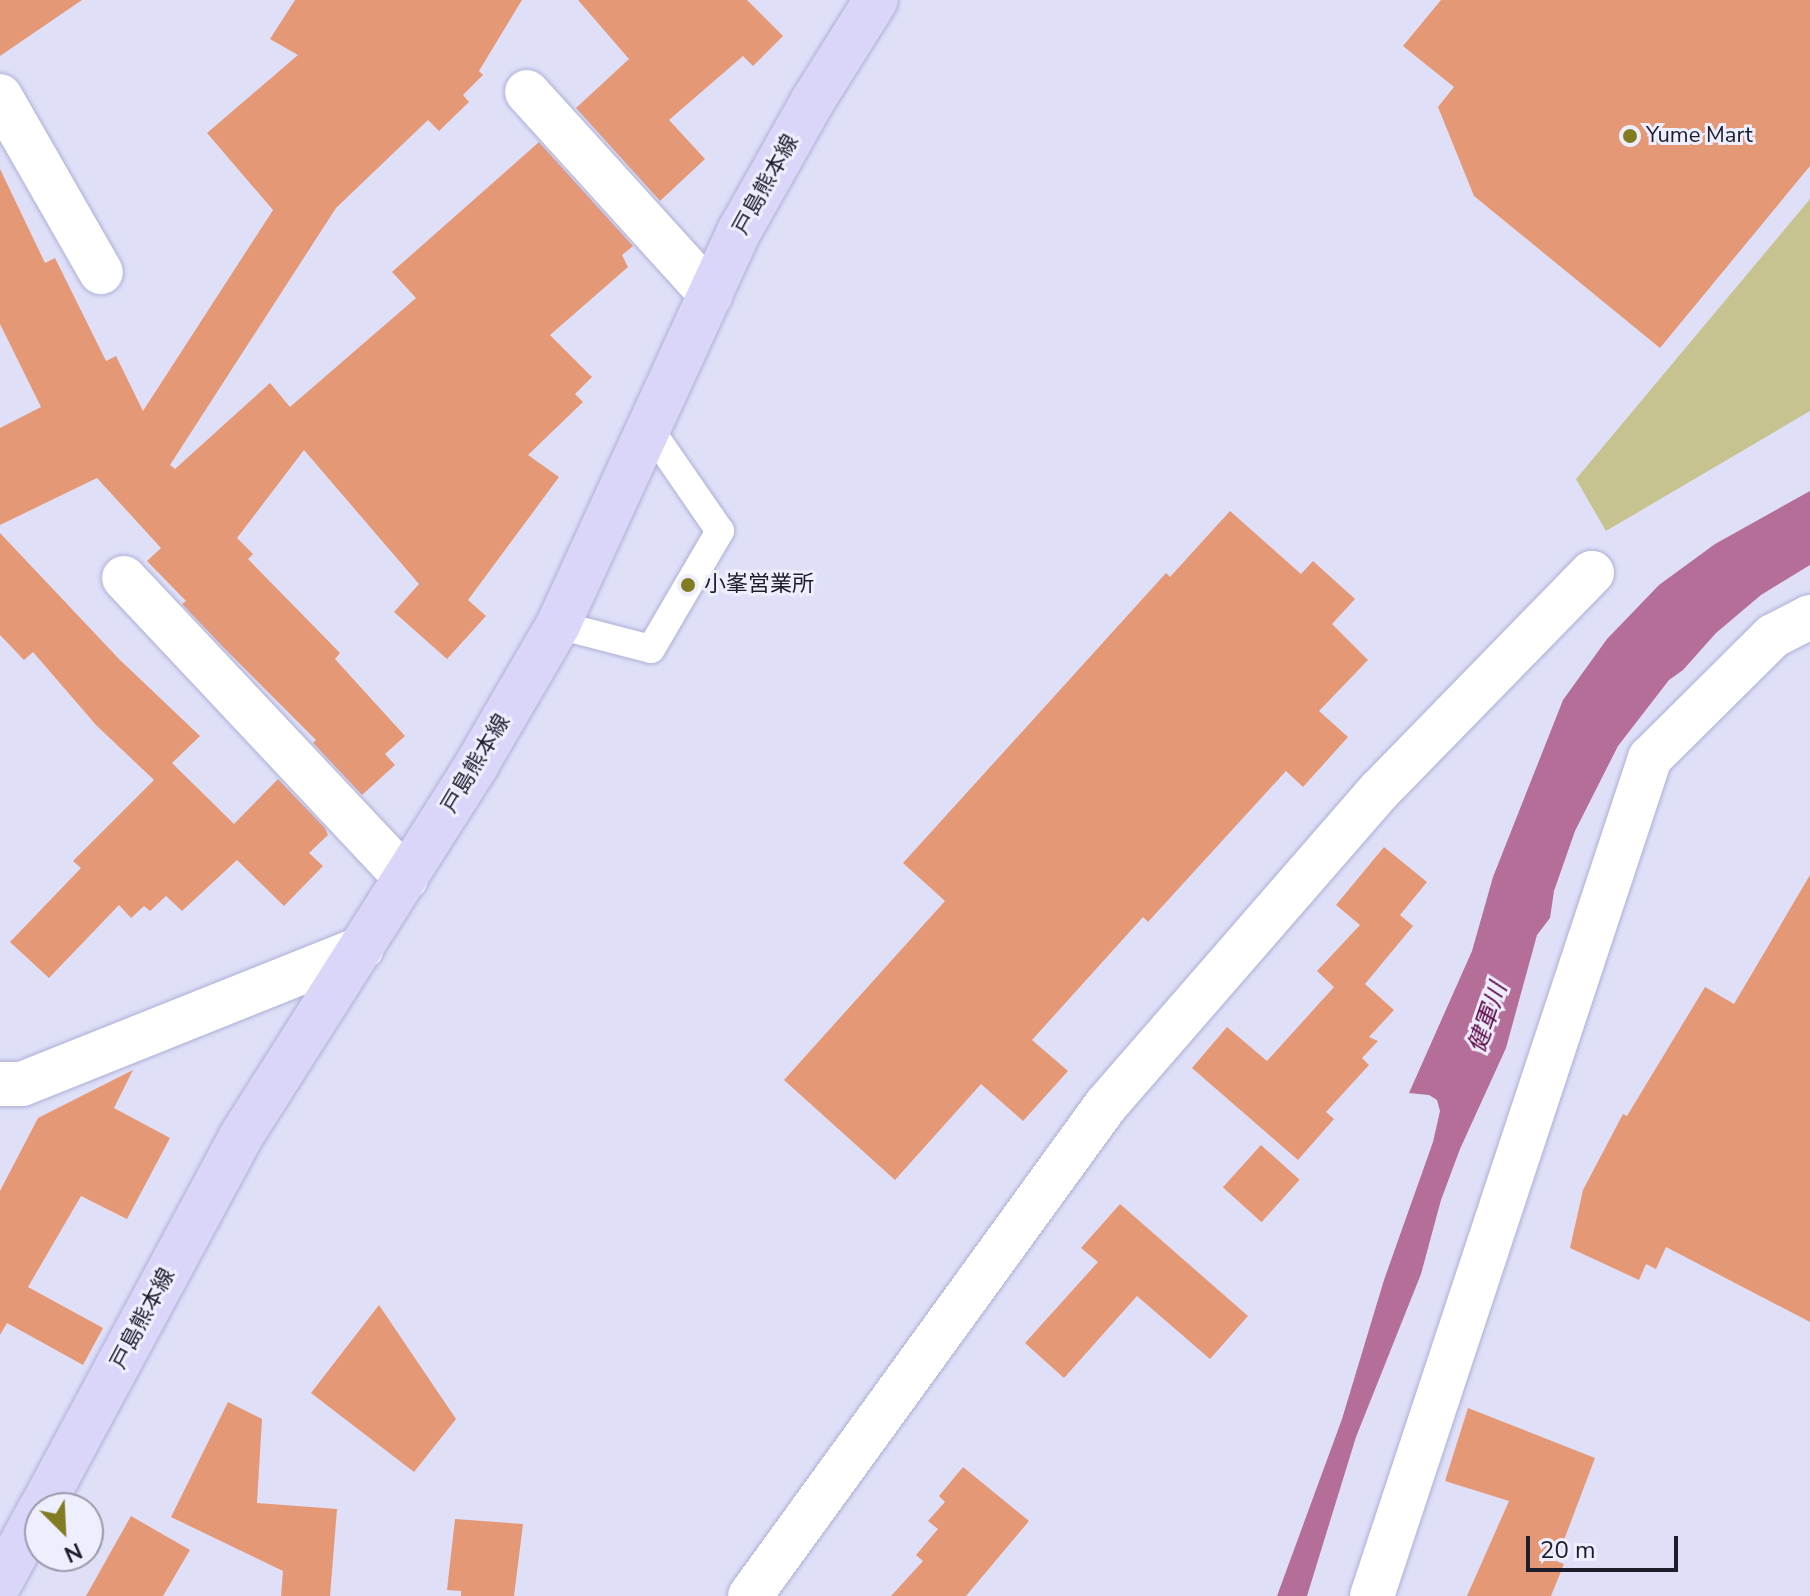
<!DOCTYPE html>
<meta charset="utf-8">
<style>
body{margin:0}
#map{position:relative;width:1810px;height:1596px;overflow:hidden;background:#dfe0f8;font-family:"Nunito Sans","Noto Sans JP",sans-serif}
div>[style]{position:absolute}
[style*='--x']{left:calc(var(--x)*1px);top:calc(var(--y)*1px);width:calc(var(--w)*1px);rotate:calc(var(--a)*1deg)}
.green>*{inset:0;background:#c7c390}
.water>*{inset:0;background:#b56e97}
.building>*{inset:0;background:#e59876;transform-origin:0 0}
.roads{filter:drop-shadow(0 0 2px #aeafd6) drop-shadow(0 0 2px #aeafd6)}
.service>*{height:28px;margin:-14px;padding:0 14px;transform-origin:14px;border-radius:14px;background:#fff}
.minor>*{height:44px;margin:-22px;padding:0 22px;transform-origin:22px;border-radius:22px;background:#fff}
.secondary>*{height:44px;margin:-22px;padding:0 22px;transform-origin:22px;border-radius:22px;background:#d9d6fa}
.dots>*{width:22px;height:22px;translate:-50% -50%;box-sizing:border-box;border:4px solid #edeefe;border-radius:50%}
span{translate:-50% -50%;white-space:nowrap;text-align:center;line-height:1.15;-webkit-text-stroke:6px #edeefe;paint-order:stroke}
.poi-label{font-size:22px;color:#1d1d2c}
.left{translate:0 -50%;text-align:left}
.street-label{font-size:22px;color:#1d1d2c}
.water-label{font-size:24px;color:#600746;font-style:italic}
.north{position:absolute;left:24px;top:1492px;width:80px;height:80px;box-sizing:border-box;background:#edeefe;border:2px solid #9a9aaa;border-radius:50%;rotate:156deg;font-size:22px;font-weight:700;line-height:32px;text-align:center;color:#1d1d2c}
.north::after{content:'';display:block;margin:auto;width:28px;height:36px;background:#827b21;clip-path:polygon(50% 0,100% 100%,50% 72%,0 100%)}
.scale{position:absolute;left:1526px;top:1536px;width:152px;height:36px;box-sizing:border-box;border:4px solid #1d1d2c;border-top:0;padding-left:10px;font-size:24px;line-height:28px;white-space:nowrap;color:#1d1d2c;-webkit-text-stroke:6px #edeefe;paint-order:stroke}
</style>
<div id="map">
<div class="green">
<div style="clip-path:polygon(1810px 199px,1810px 411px,1606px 531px,1576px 479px)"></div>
</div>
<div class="water">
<div style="clip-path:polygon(1810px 491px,1810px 565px,1761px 595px,1716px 633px,1683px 670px,1669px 680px,1618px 746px,1575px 831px,1554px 891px,1550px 918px,1537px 935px,1506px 1048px,1460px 1149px,1441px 1200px,1421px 1274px,1356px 1437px,1307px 1596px,1277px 1596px,1342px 1419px,1384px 1280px,1433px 1142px,1440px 1111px,1437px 1100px,1429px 1095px,1409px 1093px,1472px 951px,1493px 877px,1563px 700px,1607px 639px,1659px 585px,1715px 544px)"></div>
</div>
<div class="building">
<div style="clip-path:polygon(0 0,82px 0,0 56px)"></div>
<div style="clip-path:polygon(295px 0,522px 0,479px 71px,483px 75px,463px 95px,469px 102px,439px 131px,428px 120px,336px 208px,170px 465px,175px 469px,270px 383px,290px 407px,416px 298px,392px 272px,539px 142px,633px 246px,622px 255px,628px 267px,550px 335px,592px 377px,575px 394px,583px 402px,528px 455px,559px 477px,468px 600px,486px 616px,447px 659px,394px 612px,419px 584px,304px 450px,237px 538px,253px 554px,248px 559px,340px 653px,335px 659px,405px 736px,385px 754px,395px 765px,362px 795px,313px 743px,316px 740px,224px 648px,182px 604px,186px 601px,147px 561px,161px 548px,97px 478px,0 525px,0 428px,41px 407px,0 324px,0 169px,45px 263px,55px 258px,106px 361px,116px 356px,143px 411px,273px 210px,207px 133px,298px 55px,270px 39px)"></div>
<div style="clip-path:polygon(578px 0,747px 0,783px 36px,753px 66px,743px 56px,669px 120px,705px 159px,660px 201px,576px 108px,629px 59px)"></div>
<div style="clip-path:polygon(1441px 0,1810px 0,1810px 166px,1660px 348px,1474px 196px,1438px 107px,1454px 87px,1403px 46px)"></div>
<div style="clip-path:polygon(1230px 511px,1301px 574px,1313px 561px,1355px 599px,1332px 624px,1368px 660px,1319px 711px,1348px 737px,1303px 787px,1286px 771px,1148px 922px,1143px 917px,1032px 1040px,1068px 1071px,1023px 1121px,981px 1084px,895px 1180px,784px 1080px,945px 901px,903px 863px,1166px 573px,1170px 577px)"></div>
<div style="clip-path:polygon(0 533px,119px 659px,200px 736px,172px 763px,234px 824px,278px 779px,325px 828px,328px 835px,309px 853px,323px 866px,284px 906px,237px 860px,182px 911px,166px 896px,150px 911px,144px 906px,131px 918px,119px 905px,49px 978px,10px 942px,81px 868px,73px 861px,154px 780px,96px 725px,33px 652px,24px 660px,0 635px)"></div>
<div style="clip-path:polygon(1384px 847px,1427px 882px,1400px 915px,1413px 926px,1365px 984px,1394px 1010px,1369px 1037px,1378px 1041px,1362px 1058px,1369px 1065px,1326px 1112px,1334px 1119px,1298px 1160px,1192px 1068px,1227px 1027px,1267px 1061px,1334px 987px,1317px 971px,1360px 925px,1336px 905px)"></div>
<div style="clip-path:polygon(1810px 875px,1810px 1322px,1666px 1247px,1656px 1269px,1646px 1264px,1639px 1280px,1570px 1248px,1583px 1190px,1623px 1114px,1627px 1116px,1705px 987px,1734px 1004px)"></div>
<div style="clip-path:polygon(133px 1070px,114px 1108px,170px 1138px,127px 1219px,81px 1196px,28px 1287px,103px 1328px,83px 1365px,7px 1323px,0 1335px,0 1191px,38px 1118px)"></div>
<div style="left:1261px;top:1145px;width:52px;height:57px;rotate:42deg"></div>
<div style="clip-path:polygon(1120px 1204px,1248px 1316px,1210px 1359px,1137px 1296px,1064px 1378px,1025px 1343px,1098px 1262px,1081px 1248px)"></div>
<div style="clip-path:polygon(379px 1305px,456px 1419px,414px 1472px,311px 1393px)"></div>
<div style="clip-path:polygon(228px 1402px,262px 1419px,257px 1503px,337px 1509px,330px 1596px,281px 1596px,283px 1571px,171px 1517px)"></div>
<div style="clip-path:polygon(1468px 1408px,1595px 1458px,1556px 1561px,1564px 1564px,1551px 1596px,1467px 1596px,1509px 1501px,1445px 1481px)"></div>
<div style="clip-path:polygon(963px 1467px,1029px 1521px,966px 1596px,891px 1596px,923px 1561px,916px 1555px,938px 1529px,928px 1521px,945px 1502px,939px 1496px)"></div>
<div style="clip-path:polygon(131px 1516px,190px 1550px,163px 1596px,86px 1596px)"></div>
<div style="clip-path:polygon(455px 1519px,523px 1524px,514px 1596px,461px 1596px,461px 1591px,447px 1590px)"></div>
</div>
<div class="roads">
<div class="service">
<div style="--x:558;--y:625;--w:96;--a:14.5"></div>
<div style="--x:651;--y:649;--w:137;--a:-59.7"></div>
<div style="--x:720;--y:531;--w:125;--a:-124.6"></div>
</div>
<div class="minor">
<div style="--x:527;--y:92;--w:273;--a:47.8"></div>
<div style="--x:0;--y:96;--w:203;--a:60.2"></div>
<div style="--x:124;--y:578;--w:412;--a:46.8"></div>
<div style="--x:0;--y:1084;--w:22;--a:0"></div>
<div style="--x:22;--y:1084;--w:366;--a:-21.8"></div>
<div style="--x:750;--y:1596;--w:606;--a:-54.06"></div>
<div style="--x:1106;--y:1105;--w:416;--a:-49"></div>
<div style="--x:1379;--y:791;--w:305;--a:-45.7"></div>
<div style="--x:1372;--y:1596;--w:883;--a:-71.65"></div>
<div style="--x:1650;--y:758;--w:173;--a:-44.8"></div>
<div style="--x:1773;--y:636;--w:42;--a:-27.2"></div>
</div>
<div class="secondary">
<div style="--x:41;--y:1508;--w:420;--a:-61.7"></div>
<div style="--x:240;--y:1138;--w:443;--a:-57.6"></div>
<div style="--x:477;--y:764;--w:161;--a:-59.8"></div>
<div style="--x:558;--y:625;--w:435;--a:-65.3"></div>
<div style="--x:740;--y:230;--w:147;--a:-60.6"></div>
<div style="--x:812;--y:102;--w:120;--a:-57.9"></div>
<div style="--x:0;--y:1583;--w:84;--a:-61.6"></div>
</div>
</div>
<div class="dots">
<div style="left:1630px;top:136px;background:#827b21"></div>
<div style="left:688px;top:585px;background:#827b21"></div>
</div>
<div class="poi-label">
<span class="left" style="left:1646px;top:136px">Yume Mart</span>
<span class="left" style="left:704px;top:585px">小峯営業所</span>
</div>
<div class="street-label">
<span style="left:766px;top:185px;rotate:-61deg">戸島熊本線</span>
<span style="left:476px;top:764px;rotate:-59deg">戸島熊本線</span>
<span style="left:143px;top:1319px;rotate:-62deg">戸島熊本線</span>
</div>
<div class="water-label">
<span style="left:1488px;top:1018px;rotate:-71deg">健軍川</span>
</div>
<div class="north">N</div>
<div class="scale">20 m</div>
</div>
